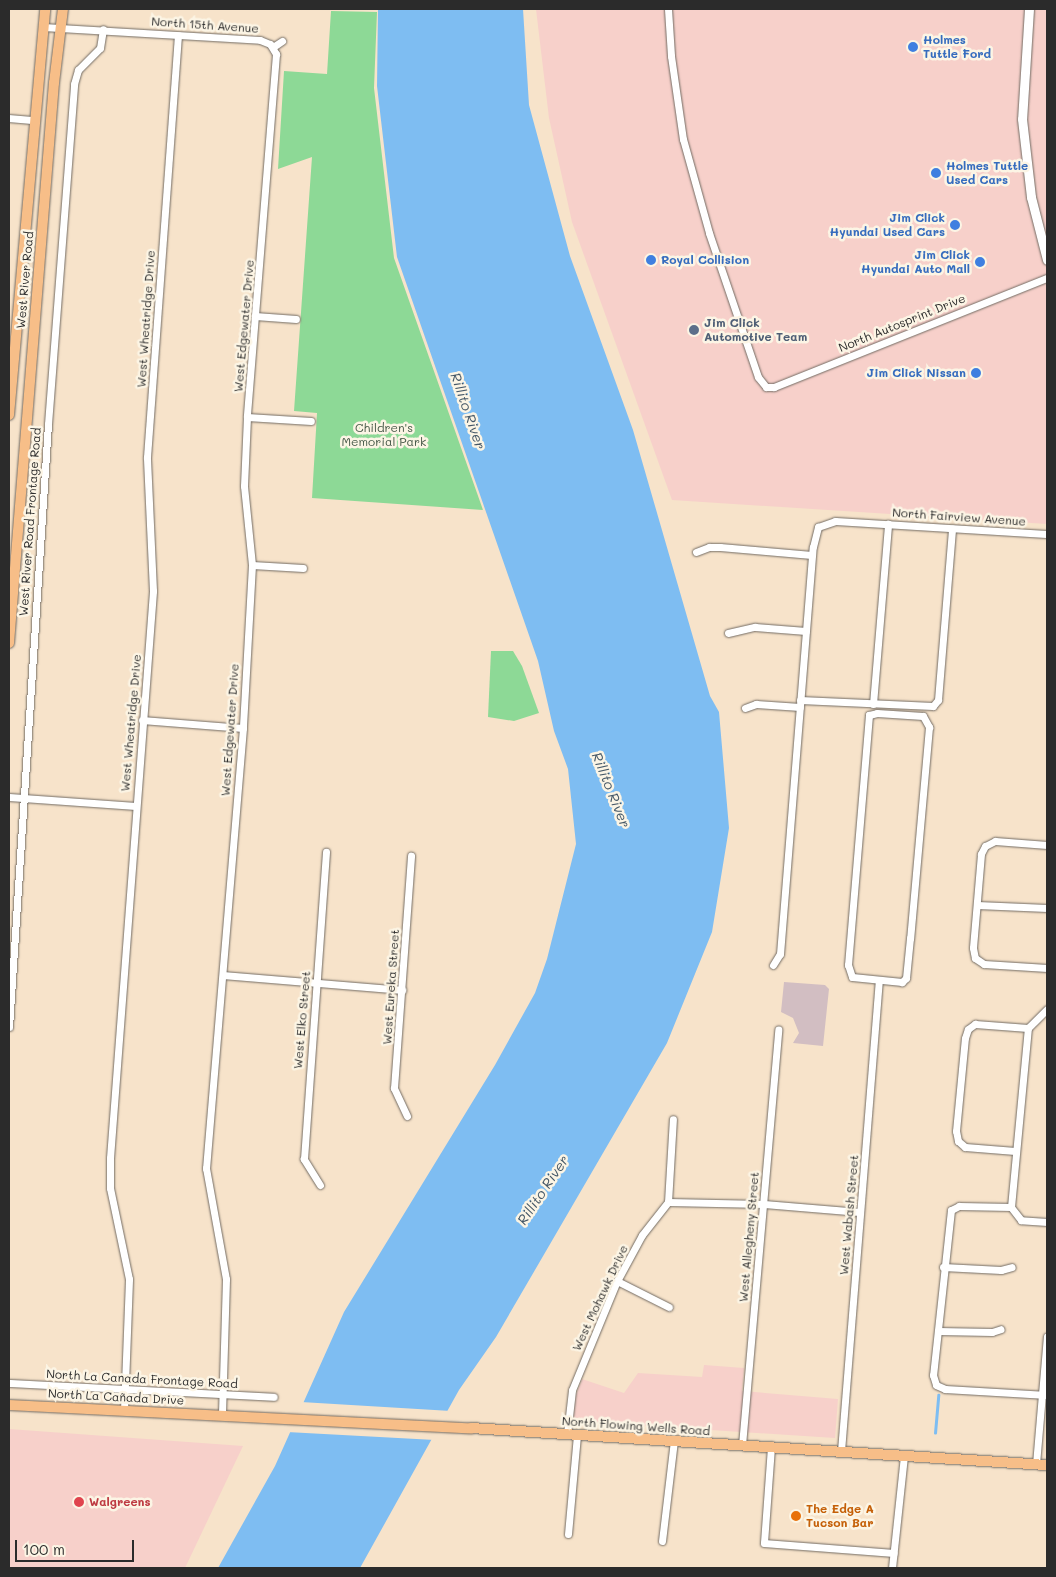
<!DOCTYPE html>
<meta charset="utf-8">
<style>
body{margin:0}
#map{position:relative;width:1056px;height:1577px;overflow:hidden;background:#f7e3ca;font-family:Mali,sans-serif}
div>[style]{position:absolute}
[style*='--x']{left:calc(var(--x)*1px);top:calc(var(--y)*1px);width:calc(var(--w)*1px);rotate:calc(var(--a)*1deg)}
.built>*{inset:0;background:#f7d0ca}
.industrial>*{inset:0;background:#d2bec2}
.green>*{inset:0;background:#8dd996}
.water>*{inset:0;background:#7ebdf2}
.pier>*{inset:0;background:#f7e3ca}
.stream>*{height:2.5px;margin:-1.25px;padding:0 1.25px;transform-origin:1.25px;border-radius:1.25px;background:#7ebdf2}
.roads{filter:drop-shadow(0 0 1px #726b63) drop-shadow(0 0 1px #726b63)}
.minor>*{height:7px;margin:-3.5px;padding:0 3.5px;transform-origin:3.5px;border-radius:3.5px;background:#fff}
.tertiary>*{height:9px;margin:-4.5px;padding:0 4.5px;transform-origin:4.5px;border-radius:4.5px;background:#fff}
.primary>*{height:10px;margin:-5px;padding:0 5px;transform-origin:5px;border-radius:5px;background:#f7be88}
.dots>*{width:14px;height:14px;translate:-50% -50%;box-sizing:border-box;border:2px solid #fcf5e5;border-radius:50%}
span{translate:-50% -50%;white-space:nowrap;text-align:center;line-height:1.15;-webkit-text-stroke:5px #fcf5e5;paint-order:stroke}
.street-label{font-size:12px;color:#2b2b2b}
.shop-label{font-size:12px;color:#366cbe;font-weight:700}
.left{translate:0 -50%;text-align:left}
.right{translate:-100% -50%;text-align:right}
.service-label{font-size:12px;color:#4e5e75;font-weight:700}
.park-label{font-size:12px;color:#445646}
.health-label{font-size:12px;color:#be3a42;font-weight:700}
.food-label{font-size:12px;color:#c56008;font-weight:700}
.water-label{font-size:14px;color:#445767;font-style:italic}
.frame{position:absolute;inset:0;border:10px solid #2b2b2b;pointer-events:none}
.scale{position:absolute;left:15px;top:1540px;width:119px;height:22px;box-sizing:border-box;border:2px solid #2b2b2b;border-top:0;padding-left:6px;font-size:15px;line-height:18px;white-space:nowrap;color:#2b2b2b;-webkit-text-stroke:4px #fcf5e5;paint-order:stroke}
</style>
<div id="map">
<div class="built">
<div style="clip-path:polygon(536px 9px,1047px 9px,1047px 524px,672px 500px,572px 222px,549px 118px)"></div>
<div style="clip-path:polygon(704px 1365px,744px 1368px,742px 1391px,838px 1399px,835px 1438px,573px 1421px,576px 1395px,582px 1379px,624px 1393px,638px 1373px,702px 1377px)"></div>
<div style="clip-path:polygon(9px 1429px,243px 1446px,185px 1568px,9px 1568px)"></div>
</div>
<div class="industrial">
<div style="clip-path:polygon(784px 982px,825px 985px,829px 989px,823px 1046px,793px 1043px,799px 1033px,793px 1018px,781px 1012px)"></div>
</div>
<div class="green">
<div style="clip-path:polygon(331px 11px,377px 12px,374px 88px,394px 258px,483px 510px,312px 498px,317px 413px,294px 411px,312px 157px,278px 169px,284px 71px,327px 74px)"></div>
<div style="clip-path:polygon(491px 651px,513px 651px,522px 666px,539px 713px,514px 721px,488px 717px)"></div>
</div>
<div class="water">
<div style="clip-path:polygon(378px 9px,523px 9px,529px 105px,570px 256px,633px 430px,710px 696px,719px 712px,729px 828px,712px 932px,667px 1043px,496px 1337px,459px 1390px,360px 1568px,218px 1568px,275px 1466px,344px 1312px,495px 1065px,535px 993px,547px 959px,576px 844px,568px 769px,554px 731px,538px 661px,397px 257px,377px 86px)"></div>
</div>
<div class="pier">
<div style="clip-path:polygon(301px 1402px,451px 1411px,435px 1440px,287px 1432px)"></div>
</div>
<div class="stream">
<div style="--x:935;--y:1433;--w:38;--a:-85"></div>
</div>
<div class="roads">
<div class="minor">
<div style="--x:668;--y:9;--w:47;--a:86.3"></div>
<div style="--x:671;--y:56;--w:84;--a:81.8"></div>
<div style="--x:683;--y:139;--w:98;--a:74.5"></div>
<div style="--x:709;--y:233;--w:152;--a:71.2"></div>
<div style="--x:758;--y:377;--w:13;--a:51"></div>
<div style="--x:766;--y:387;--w:8;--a:0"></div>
<div style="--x:774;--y:387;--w:294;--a:-21.8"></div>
<div style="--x:43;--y:27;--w:217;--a:3.4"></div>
<div style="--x:260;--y:40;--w:11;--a:22"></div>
<div style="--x:270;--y:44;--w:12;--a:59"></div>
<div style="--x:276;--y:54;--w:364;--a:94.6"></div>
<div style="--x:247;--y:417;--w:69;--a:92.5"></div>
<div style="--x:244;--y:486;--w:79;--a:84.2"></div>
<div style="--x:252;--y:565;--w:163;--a:93.2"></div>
<div style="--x:243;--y:728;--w:442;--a:94.8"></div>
<div style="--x:206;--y:1168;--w:113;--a:79.8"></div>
<div style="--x:226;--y:1279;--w:136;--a:91.7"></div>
<div style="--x:273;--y:47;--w:11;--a:-34"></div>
<div style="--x:9;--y:118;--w:25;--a:5"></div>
<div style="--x:255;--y:316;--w:41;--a:4.2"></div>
<div style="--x:247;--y:417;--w:64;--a:3.6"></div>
<div style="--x:696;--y:552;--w:14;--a:-21"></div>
<div style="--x:709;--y:547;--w:11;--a:0"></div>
<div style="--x:720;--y:547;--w:92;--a:5"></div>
<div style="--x:252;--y:565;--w:51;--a:3.4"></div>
<div style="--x:728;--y:633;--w:28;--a:-13"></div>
<div style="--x:755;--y:627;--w:51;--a:4.5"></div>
<div style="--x:800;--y:700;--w:133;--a:2.6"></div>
<div style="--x:933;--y:706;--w:8;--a:-50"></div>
<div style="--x:938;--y:700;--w:172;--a:-85.3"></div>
<div style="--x:873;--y:704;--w:181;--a:-85.2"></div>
<div style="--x:745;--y:708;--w:12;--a:-20"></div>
<div style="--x:756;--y:704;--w:44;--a:3.9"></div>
<div style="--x:877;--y:713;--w:46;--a:3.7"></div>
<div style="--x:923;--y:716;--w:13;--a:61"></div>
<div style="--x:929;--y:727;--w:212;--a:95.1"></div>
<div style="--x:910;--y:938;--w:40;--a:95.7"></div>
<div style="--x:906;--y:978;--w:6;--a:135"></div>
<div style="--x:902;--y:982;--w:50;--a:-174.3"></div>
<div style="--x:852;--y:977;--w:13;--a:-108"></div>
<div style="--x:848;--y:965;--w:251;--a:-85.2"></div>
<div style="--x:869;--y:715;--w:8;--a:-14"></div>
<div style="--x:142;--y:720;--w:101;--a:4.5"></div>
<div style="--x:9;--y:797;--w:127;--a:4.1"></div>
<div style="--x:1047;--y:845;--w:52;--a:-175.6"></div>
<div style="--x:995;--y:841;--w:11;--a:153"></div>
<div style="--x:985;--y:846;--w:9;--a:117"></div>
<div style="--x:981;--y:854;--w:94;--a:94.9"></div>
<div style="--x:973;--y:948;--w:10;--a:79"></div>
<div style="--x:975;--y:958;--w:11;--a:34"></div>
<div style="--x:984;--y:964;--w:63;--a:3.6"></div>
<div style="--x:977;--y:905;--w:70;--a:2.5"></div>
<div style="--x:773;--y:965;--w:13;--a:-58"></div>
<div style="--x:780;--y:954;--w:408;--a:-85.4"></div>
<div style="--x:813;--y:547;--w:21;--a:-76"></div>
<div style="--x:818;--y:527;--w:18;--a:-19"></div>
<div style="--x:835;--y:521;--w:212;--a:3.5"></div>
<div style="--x:223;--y:975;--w:180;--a:4.8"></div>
<div style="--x:9;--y:1027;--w:604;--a:-86.3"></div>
<div style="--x:48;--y:424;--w:341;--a:-85.6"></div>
<div style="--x:74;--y:84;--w:15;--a:-74"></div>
<div style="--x:78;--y:70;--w:31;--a:-45"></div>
<div style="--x:100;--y:48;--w:19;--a:-81"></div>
<div style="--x:407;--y:1116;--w:31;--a:-115"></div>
<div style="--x:394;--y:1088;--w:233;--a:-85.8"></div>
<div style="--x:1015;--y:1151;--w:50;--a:-175.4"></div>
<div style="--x:965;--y:1147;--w:9;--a:-139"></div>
<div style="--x:958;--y:1141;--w:10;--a:-101"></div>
<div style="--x:956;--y:1131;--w:93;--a:-84.5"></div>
<div style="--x:965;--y:1038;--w:9;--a:-72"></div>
<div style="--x:968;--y:1029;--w:9;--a:-36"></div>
<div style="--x:975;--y:1024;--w:53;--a:4.3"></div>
<div style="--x:320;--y:1185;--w:31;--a:-122"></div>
<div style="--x:304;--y:1159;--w:308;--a:-85.9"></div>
<div style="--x:668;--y:1202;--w:96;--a:1.2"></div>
<div style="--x:764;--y:1204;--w:96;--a:4.8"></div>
<div style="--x:1011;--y:1207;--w:180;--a:-84.6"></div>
<div style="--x:1028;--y:1028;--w:27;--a:-45"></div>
<div style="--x:1047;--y:1222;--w:26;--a:-176"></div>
<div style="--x:1021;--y:1220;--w:16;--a:-128"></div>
<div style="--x:1011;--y:1207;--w:52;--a:-178.9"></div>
<div style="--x:959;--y:1206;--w:9;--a:153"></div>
<div style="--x:951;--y:1210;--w:166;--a:96.2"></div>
<div style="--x:933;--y:1375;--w:10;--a:73"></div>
<div style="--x:936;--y:1385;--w:10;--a:24"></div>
<div style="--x:945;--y:1389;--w:102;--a:3.4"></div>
<div style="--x:943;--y:1267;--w:58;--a:3"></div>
<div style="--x:1001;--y:1270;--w:11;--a:-15"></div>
<div style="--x:617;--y:1281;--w:58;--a:26.6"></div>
<div style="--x:938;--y:1331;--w:54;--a:1.1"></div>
<div style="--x:992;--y:1332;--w:9;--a:-18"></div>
<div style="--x:9;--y:1383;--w:265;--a:3"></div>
<div style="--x:124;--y:1410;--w:131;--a:-87.8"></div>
<div style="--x:129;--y:1279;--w:93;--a:-101.8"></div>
<div style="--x:110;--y:1188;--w:30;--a:-90"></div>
<div style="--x:110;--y:1158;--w:569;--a:-85.66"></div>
<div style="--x:153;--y:591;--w:134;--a:-92.6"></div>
<div style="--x:147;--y:457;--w:423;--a:-85.8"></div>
<div style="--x:567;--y:1434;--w:44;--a:-83.5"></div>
<div style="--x:572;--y:1390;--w:118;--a:-67.6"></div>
<div style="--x:617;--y:1281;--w:52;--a:-61.5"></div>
<div style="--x:642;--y:1235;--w:42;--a:-51.8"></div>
<div style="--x:668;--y:1202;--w:83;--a:-86.6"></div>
<div style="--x:742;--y:1445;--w:417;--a:-85"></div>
<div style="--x:771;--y:1447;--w:96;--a:94.2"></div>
<div style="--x:764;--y:1543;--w:130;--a:4.4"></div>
<div style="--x:841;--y:1451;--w:471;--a:-85.4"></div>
<div style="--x:1036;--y:1464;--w:128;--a:-85.1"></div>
<div style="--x:568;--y:1534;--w:99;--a:-84.8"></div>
<div style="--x:662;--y:1541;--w:101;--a:-83.2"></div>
<div style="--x:892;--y:1568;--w:113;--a:-83.9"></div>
</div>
<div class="tertiary">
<div style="--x:1029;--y:9;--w:110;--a:93.6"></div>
<div style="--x:1022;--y:119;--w:79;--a:83.4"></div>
<div style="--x:1031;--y:197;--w:65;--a:75.7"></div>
</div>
<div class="primary">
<div style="--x:9;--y:415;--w:408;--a:-84.9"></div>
<div style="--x:9;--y:643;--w:562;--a:-85.41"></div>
<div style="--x:54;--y:83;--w:75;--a:-83.1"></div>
<div style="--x:9;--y:1405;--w:463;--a:2.9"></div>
<div style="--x:471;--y:1428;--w:577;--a:3.68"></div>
</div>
</div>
<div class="dots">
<div style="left:913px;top:47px;background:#3f7fe0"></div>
<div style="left:936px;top:173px;background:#3f7fe0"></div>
<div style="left:955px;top:225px;background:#3f7fe0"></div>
<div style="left:651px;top:260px;background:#3f7fe0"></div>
<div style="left:980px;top:262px;background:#3f7fe0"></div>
<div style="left:694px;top:330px;background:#5c6f8a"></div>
<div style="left:976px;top:373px;background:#3f7fe0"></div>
<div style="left:79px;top:1502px;background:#e0444e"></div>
<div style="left:796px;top:1516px;background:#e8710a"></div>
</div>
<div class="street-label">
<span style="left:205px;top:25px;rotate:4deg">North 15th Avenue</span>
<span style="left:25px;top:280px;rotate:-85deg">West River Road</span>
<span style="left:146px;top:319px;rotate:-86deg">West Wheatridge Drive</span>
<span style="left:902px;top:323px;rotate:-22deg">North Autosprint Drive</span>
<span style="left:244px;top:326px;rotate:-85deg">West Edgewater Drive</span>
<span style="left:959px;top:517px;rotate:4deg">North Fairview Avenue</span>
<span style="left:30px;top:522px;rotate:-86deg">West River Road Frontage Road</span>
<span style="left:131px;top:723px;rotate:-85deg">West Wheatridge Drive</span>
<span style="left:230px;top:730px;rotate:-86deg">West Edgewater Drive</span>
<span style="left:391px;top:987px;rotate:-86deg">West Eureka Street</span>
<span style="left:302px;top:1020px;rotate:-85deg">West Elko Street</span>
<span style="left:849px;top:1215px;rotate:-85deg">West Wabash Street</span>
<span style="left:749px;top:1237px;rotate:-85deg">West Allegheny Street</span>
<span style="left:600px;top:1298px;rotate:-65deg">West Mohawk Drive</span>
<span style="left:142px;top:1379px;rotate:3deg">North La Canada Frontage Road</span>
<span style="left:116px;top:1397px;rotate:3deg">North La Cañada Drive</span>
<span style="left:636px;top:1426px;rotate:4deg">North Flowing Wells Road</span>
</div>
<div class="shop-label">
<span class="left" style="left:923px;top:47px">Holmes<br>Tuttle Ford</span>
<span class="left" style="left:946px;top:173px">Holmes Tuttle<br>Used Cars</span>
<span class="right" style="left:945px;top:225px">Jim Click<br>Hyundai Used Cars</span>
<span class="right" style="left:970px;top:262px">Jim Click<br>Hyundai Auto Mall</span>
<span class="left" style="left:661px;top:260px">Royal Collision</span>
<span class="right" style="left:966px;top:373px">Jim Click Nissan</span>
</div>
<div class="service-label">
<span class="left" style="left:704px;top:330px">Jim Click<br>Automotive Team</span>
</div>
<div class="park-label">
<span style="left:384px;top:435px">Children's<br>Memorial Park</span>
</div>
<div class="health-label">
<span class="left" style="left:89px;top:1502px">Walgreens</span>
</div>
<div class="food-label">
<span class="left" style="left:806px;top:1516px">The Edge A<br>Tucson Bar</span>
</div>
<div class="water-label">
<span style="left:468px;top:411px;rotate:71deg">Rillito River</span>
<span style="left:611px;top:790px;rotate:68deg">Rillito River</span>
<span style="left:543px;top:1190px;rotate:-56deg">Rillito River</span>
</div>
<div class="frame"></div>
<div class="scale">100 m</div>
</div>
